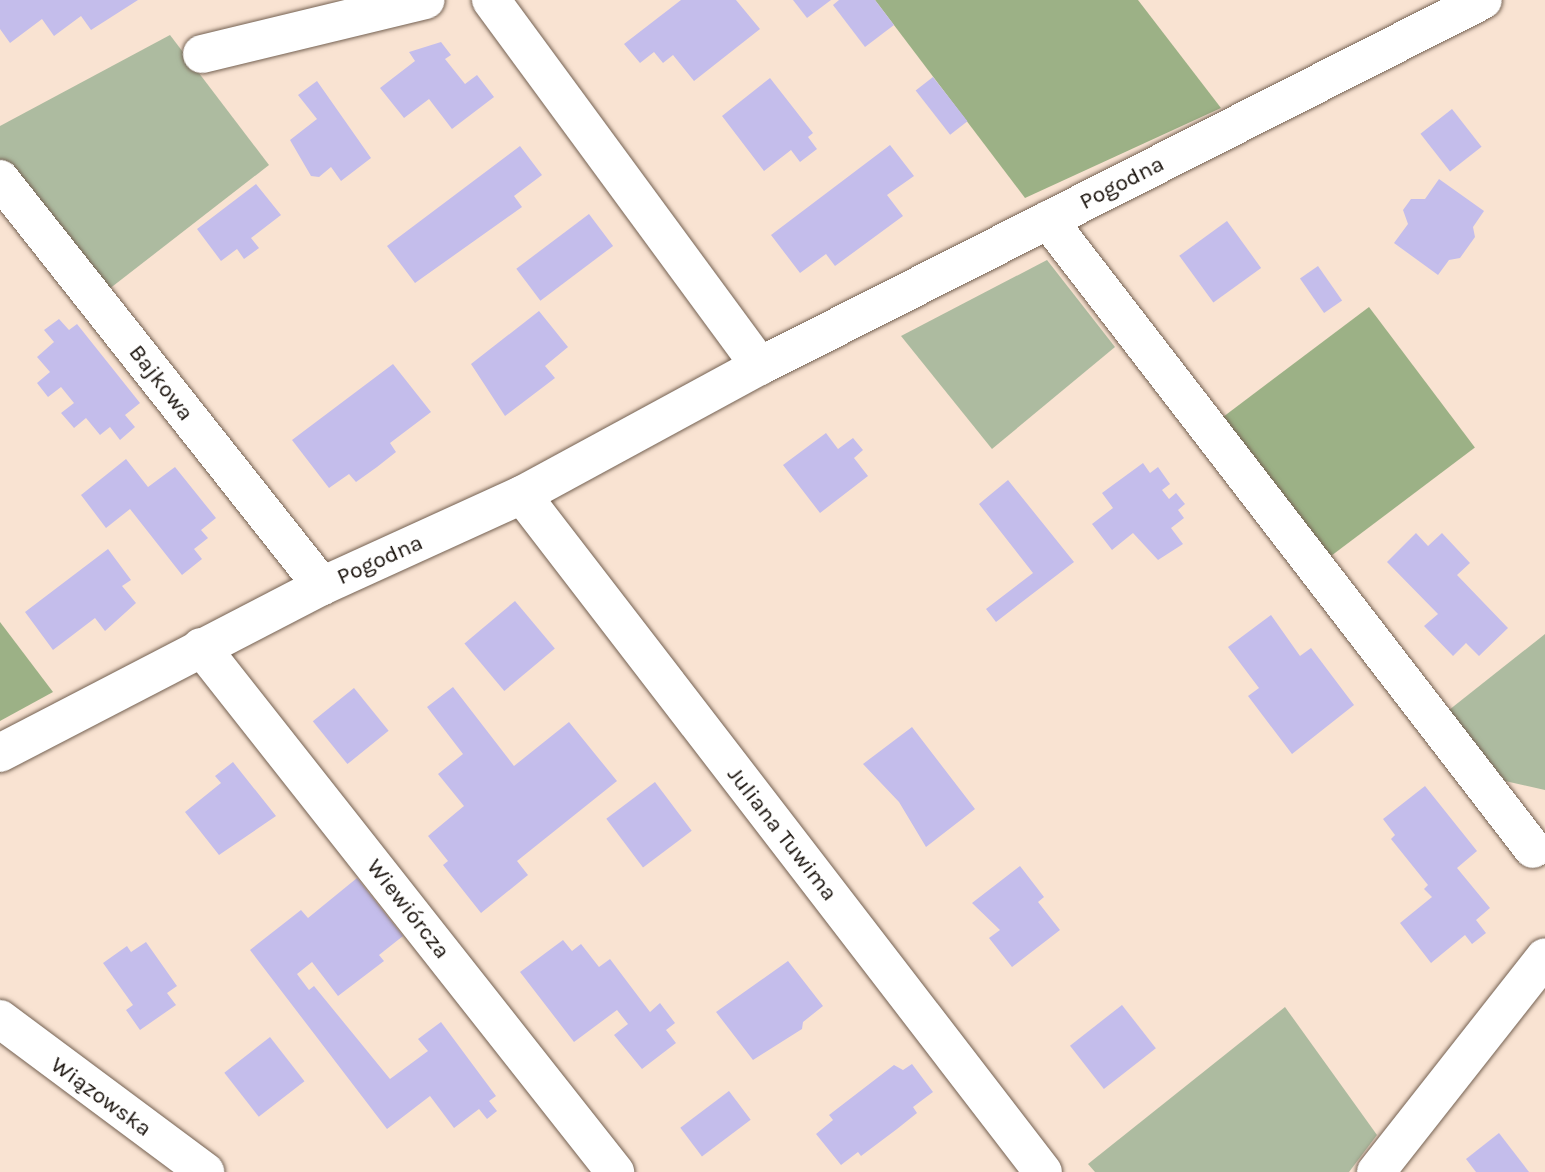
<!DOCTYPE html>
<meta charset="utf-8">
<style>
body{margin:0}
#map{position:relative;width:1545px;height:1172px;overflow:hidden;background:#f9e3d2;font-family:Karla,sans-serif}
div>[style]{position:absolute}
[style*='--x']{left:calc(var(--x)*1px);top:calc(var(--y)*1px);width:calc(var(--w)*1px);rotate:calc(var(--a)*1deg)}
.green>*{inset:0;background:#adbba0}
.forest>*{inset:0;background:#9cb186;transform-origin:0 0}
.building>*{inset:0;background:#c4bdeb;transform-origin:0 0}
.roads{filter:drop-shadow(0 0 2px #746152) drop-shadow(0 0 2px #746152)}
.minor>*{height:38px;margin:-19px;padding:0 19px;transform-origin:19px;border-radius:19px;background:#fff}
span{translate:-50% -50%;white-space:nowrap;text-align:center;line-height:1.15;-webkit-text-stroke:7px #fff;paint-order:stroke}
.street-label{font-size:23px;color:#17100a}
</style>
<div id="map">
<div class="green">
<div style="clip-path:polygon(170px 35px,269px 165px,104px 293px,0 161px,0 126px)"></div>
<div style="clip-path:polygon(1047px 260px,1115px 347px,992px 449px,901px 336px)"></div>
<div style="clip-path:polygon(1545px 634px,1545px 790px,1505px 781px,1449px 710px)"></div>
<div style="clip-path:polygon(1285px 1007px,1377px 1135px,1349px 1172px,1095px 1172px,1088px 1164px)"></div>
</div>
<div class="forest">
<div style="clip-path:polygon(875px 0,1138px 0,1221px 108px,1025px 198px)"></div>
<div style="left:1369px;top:307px;width:176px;height:189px;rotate:53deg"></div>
<div style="clip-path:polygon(0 622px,53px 692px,0 721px)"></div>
</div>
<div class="building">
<div style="clip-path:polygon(0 0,138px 0,91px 30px,81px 16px,54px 36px,42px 19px,10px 43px,0 29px)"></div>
<div style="clip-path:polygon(681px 0,736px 0,760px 29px,694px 81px,673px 55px,663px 63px,654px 52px,640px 63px,624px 44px)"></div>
<div style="clip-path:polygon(793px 0,831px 0,807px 18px)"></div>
<div style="clip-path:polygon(839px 0,875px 0,894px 25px,865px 47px,833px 5px)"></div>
<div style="clip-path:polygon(441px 42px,451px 55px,445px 59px,465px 84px,477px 75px,494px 97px,452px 129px,429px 99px,404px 118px,380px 88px,415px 61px,409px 52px)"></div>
<div style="left:933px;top:77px;width:56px;height:22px;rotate:52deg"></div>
<div style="clip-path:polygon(770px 78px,813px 133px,808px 137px,817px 149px,800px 162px,791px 150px,764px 171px,722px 116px)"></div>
<div style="clip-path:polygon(317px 81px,371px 158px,341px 181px,331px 167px,319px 177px,311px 176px,290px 140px,317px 119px,298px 95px)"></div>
<div style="left:1452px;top:109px;width:48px;height:40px;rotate:52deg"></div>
<div style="clip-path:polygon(890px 145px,914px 176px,887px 195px,903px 216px,835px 266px,826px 254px,800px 273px,771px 235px)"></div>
<div style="clip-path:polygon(520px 146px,542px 175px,514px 196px,522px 207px,415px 283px,387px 246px)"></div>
<div style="clip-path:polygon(1439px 179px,1484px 211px,1473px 227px,1475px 237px,1460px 258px,1449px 260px,1438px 275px,1394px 243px,1408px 224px,1403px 210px,1411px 199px,1425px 199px)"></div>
<div style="clip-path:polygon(256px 184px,281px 215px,251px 238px,259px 248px,244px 259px,237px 249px,221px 261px,197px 229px)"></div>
<div style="left:589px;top:214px;width:40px;height:91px;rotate:53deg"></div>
<div style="left:1227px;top:221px;width:58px;height:59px;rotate:54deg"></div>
<div style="left:1318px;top:266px;width:42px;height:22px;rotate:55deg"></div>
<div style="clip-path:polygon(539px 311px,568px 347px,545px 366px,555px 378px,505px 416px,471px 364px)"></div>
<div style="clip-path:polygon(59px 319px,69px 330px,77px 324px,140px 403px,125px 415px,135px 427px,120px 440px,110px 427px,100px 435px,86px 418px,74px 428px,61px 413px,74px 403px,61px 387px,48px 397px,37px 383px,50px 372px,37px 357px,54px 342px,44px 330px)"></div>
<div style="clip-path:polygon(393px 364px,431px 412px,390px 443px,396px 452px,377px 467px,356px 482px,349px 474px,329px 488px,292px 440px)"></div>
<div style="clip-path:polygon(826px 433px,838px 449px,853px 438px,863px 450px,854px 458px,868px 476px,820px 513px,783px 465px)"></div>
<div style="clip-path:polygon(126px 459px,148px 487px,175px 467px,216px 518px,201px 530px,208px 538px,194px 549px,202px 559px,182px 575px,130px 509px,106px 528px,81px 495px)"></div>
<div style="clip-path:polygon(1143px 463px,1150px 473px,1158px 467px,1170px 484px,1162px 490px,1169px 499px,1176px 493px,1185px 504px,1178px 510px,1184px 518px,1171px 528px,1183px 544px,1158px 560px,1133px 533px,1112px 550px,1092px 524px,1113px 508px,1102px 493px)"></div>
<div style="clip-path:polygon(1008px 480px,1074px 562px,996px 622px,986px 609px,1033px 573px,979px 504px)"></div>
<div style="clip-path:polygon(1416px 533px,1428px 546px,1442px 533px,1470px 563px,1457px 575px,1508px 628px,1479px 656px,1466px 643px,1453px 656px,1424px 626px,1438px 614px,1387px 562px)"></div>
<div style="clip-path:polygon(108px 549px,131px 580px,122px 586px,136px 603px,105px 631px,95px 618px,53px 650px,25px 612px)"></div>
<div style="left:515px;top:601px;width:62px;height:66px;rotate:50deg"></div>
<div style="clip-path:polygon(1271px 615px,1300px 656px,1311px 648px,1354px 705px,1292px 754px,1248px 696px,1259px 688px,1228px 647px)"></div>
<div style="clip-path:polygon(453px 687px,514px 766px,569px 722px,617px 781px,517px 861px,528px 875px,481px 913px,443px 865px,448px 861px,428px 836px,464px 806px,438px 774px,463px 754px,427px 707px)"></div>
<div style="left:354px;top:688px;width:55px;height:53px;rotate:51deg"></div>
<div style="clip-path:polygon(912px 727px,975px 809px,926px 847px,899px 802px,863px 764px)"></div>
<div style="clip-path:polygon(233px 762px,276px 816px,219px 855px,185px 812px,221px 783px,215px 776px)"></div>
<div style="left:655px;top:782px;width:61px;height:61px;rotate:53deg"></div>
<div style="clip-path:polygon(1425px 786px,1477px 851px,1457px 868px,1490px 908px,1476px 920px,1486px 933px,1472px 944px,1465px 935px,1431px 963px,1400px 923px,1432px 897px,1424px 889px,1428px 885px,1391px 839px,1395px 835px,1383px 819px)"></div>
<div style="clip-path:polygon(1020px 866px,1044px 897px,1038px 902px,1060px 930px,1012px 967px,989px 938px,1000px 930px,972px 903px)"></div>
<div style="clip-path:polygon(357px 878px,403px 936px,379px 955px,384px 961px,338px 996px,312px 962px,297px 974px,309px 990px,314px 986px,390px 1079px,428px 1051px,418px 1039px,441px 1022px,496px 1096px,489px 1101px,497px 1111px,487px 1119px,479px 1109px,454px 1128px,430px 1096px,387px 1129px,250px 950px,301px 910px,308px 918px)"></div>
<div style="clip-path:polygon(563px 940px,572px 951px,581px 944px,599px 967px,610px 959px,650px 1012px,660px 1003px,675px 1023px,666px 1030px,676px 1043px,642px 1069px,614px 1035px,628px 1024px,617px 1010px,574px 1042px,520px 972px)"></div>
<div style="clip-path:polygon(146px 942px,177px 986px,167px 993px,176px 1005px,140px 1030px,126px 1010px,133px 1005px,103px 963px,127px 946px,131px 952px)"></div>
<div style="clip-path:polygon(788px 961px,823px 1006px,803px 1022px,802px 1029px,753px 1060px,716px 1012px)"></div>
<div style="left:1122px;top:1005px;width:55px;height:66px;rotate:52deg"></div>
<div style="left:270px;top:1037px;width:56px;height:58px;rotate:52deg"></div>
<div style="clip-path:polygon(912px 1064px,933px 1092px,913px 1107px,917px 1113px,897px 1129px,861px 1156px,858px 1152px,841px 1165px,816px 1134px,833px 1120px,829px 1115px,894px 1065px,903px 1070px)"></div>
<div style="left:729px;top:1091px;width:36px;height:61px;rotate:53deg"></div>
<div style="clip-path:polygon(1499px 1133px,1529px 1172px,1476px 1172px,1466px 1159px)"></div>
</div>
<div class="roads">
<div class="minor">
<div style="--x:491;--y:0;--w:454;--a:53.7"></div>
<div style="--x:202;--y:54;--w:230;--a:-13.6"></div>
<div style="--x:0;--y:179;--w:519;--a:51.65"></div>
<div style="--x:1048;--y:220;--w:794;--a:52.37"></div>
<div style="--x:522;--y:495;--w:854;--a:52.42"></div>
<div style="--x:201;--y:647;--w:669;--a:51.74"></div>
<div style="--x:0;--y:753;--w:363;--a:-27.4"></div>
<div style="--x:322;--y:586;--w:220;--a:-24.5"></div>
<div style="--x:522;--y:495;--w:271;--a:-28.5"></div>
<div style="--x:760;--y:366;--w:810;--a:-26.85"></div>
<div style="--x:0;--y:1019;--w:256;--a:36.7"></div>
<div style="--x:1376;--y:1172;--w:273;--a:-51.8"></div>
</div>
</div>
<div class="street-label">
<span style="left:1122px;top:183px;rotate:-27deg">Pogodna</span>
<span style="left:161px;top:383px;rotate:52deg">Bajkowa</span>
<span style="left:380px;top:560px;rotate:-24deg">Pogodna</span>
<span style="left:782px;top:834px;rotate:52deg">Juliana Tuwima</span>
<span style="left:408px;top:909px;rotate:52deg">Wiewiórcza</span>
<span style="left:101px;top:1097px;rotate:36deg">Wiązowska</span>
</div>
</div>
